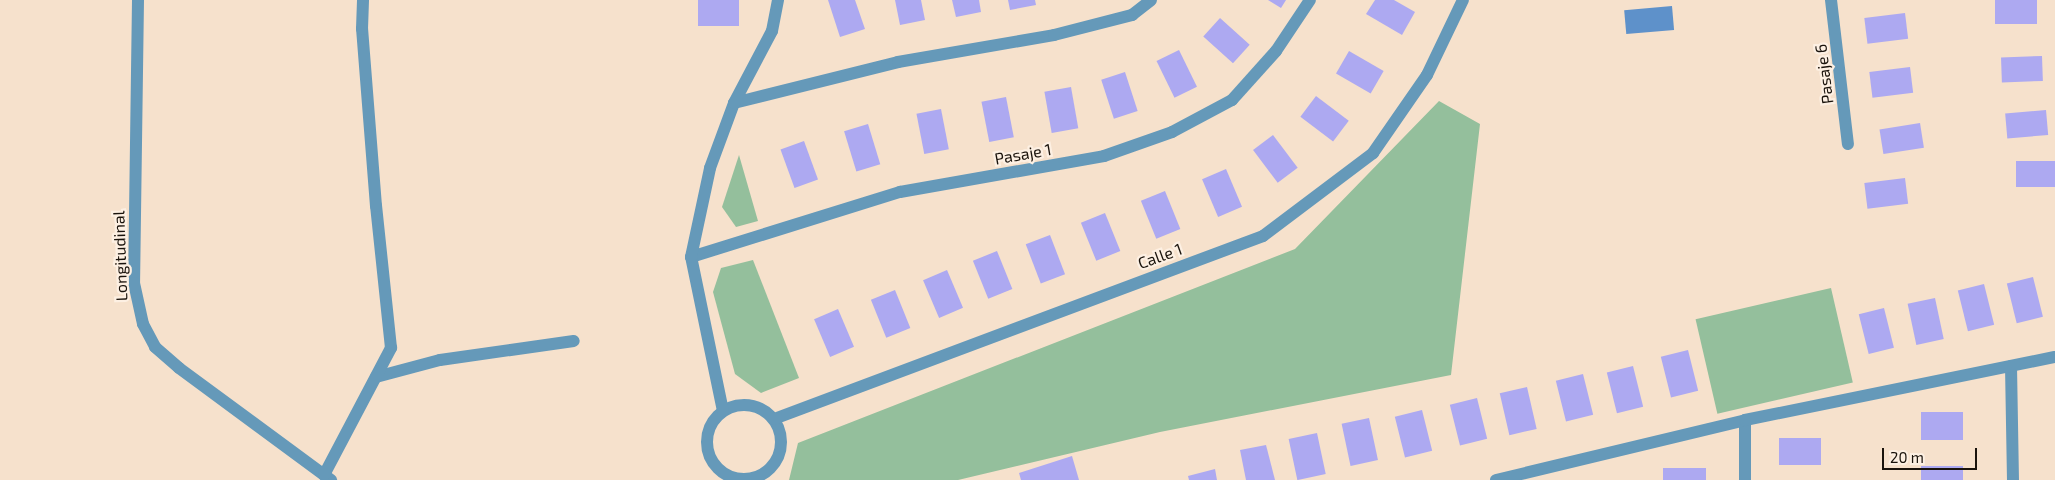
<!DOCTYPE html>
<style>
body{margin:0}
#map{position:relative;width:2055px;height:480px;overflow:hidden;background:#f6e1cc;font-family:"Exo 2",sans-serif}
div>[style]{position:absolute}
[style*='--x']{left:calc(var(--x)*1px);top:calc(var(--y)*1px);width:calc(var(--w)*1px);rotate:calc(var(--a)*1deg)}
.green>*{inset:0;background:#94bf9c;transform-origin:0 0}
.water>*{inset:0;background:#5e91ca;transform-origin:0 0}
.building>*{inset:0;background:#ada9f1;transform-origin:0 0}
.minor>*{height:12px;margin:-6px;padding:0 6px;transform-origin:6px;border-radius:6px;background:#6599b9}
.minor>.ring{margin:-6px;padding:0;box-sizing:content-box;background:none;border:12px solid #6599b9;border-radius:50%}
span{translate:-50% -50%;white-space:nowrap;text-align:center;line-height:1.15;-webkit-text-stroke:4.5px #fdf0e3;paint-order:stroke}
.street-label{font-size:16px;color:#1a130c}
.scale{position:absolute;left:1882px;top:448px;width:95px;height:22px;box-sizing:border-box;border:2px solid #1a130c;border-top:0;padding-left:6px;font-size:15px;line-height:18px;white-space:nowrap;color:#1a130c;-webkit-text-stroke:4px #fdf0e3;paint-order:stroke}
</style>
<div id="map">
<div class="green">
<div style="clip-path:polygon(1439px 101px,1480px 124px,1451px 375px,1160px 432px,958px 480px,789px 480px,798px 443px,1295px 249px)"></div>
<div style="clip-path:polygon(739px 155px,758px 221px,736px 227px,722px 207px)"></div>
<div style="clip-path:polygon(753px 260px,799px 378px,761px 393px,735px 374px,713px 292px,721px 268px)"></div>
<div style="left:1831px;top:288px;width:97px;height:139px;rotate:77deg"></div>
</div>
<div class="water">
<div style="left:1672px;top:6px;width:24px;height:48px;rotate:85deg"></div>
</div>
<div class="building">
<div style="left:698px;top:0;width:41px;height:26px"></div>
<div style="clip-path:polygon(828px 0,855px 0,865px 29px,840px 37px)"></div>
<div style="clip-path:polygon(895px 0,921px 0,925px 20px,900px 25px)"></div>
<div style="clip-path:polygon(952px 0,979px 0,981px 12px,956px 17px)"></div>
<div style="clip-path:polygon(1008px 0,1035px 0,1036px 5px,1010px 10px)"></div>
<div style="clip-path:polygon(1268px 0,1286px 0,1281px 8px)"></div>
<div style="clip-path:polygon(1375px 0,1394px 0,1415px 12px,1402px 35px,1366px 14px)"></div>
<div style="left:1995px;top:0;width:42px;height:24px"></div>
<div style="left:1905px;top:13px;width:26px;height:41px;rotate:83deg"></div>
<div style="left:1220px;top:18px;width:40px;height:25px;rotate:42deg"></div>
<div style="left:1179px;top:50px;width:41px;height:25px;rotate:64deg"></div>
<div style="left:1349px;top:51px;width:40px;height:26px;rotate:30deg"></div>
<div style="left:2042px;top:56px;width:25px;height:41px;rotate:88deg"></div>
<div style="left:1910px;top:67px;width:26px;height:41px;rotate:83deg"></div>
<div style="left:1125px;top:72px;width:41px;height:25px;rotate:72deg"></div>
<div style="left:1071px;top:87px;width:42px;height:27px;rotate:80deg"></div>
<div style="left:1316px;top:96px;width:41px;height:26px;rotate:37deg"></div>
<div style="left:1006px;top:97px;width:41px;height:25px;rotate:79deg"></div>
<div style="left:941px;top:109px;width:41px;height:25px;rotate:79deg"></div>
<div style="left:2046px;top:110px;width:25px;height:41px;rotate:85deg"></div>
<div style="left:1920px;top:123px;width:25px;height:41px;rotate:81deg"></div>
<div style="left:868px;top:124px;width:42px;height:25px;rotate:73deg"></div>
<div style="left:1273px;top:135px;width:41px;height:25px;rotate:53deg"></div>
<div style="left:804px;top:141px;width:41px;height:25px;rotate:70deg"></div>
<div style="left:2055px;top:161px;width:26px;height:39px;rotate:90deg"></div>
<div style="left:1226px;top:169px;width:41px;height:26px;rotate:67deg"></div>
<div style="left:1905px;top:178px;width:26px;height:41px;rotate:83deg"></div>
<div style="left:1165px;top:191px;width:41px;height:26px;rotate:68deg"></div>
<div style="left:1105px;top:213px;width:41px;height:26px;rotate:68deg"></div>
<div style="left:1050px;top:235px;width:42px;height:26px;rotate:69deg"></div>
<div style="left:997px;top:251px;width:41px;height:26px;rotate:68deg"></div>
<div style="left:947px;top:270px;width:41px;height:26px;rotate:67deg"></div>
<div style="left:2033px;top:277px;width:41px;height:27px;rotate:76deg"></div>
<div style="left:1984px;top:284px;width:42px;height:27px;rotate:76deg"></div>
<div style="left:895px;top:290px;width:41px;height:26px;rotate:68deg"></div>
<div style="left:1935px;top:298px;width:42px;height:28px;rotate:78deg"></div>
<div style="left:1884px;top:308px;width:41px;height:26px;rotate:76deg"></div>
<div style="left:838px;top:309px;width:41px;height:26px;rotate:67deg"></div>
<div style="left:1688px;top:350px;width:42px;height:28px;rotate:76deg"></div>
<div style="left:1633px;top:366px;width:42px;height:27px;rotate:76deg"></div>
<div style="left:1583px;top:374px;width:42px;height:28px;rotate:76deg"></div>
<div style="left:1527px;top:387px;width:43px;height:28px;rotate:77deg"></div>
<div style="left:1477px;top:398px;width:42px;height:28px;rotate:76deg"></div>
<div style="left:1422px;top:410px;width:42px;height:28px;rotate:76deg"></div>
<div style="left:1921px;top:412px;width:42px;height:28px"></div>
<div style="left:1369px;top:418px;width:43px;height:28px;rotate:78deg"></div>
<div style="left:1317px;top:433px;width:42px;height:29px;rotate:78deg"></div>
<div style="left:1779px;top:438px;width:42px;height:27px"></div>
<div style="clip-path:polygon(1266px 445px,1275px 480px,1246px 480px,1240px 450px)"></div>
<div style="clip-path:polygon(1072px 456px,1079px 480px,1021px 480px,1019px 473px)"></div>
<div style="left:1963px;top:466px;width:14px;height:42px;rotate:90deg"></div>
<div style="left:1663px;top:468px;width:43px;height:12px"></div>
<div style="clip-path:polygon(1215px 469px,1217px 480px,1189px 480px,1188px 476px)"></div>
</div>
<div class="minor">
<div style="--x:138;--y:0;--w:283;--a:90.8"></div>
<div style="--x:134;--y:283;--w:42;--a:77.6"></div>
<div style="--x:143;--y:324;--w:26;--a:62"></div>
<div style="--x:155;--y:347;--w:32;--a:41"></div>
<div style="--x:179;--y:368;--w:189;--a:36.4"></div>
<div style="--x:1831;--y:0;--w:145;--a:83.3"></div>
<div style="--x:734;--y:103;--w:169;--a:-14"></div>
<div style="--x:898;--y:62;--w:158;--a:-9.8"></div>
<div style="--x:1054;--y:35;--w:81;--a:-14.4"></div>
<div style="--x:1132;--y:15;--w:24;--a:-38"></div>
<div style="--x:691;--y:257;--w:219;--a:-17.3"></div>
<div style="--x:900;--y:192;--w:207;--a:-10"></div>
<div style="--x:1104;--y:156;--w:72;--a:-19.4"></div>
<div style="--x:1172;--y:132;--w:68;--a:-28.1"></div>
<div style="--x:1232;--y:100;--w:66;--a:-48.1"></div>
<div style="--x:1276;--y:51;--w:61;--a:-56.3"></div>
<div style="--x:2011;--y:366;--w:114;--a:89"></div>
<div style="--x:376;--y:377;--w:66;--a:-14.9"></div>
<div style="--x:440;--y:360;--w:135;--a:-8.1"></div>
<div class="ring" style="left:707px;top:405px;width:62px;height:62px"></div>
<div style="--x:723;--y:411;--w:157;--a:-101.7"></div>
<div style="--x:691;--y:257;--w:91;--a:-77.9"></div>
<div style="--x:710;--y:168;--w:69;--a:-69.7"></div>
<div style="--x:734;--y:103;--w:81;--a:-62.2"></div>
<div style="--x:772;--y:31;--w:32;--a:-79"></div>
<div style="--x:774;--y:419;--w:522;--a:-20.52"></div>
<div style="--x:1263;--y:236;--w:138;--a:-37"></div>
<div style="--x:1373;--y:153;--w:95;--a:-55.3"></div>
<div style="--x:1427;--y:75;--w:83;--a:-64.4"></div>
<div style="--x:1745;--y:420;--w:60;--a:90"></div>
<div style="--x:324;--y:475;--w:144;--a:-62.2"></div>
<div style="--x:391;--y:348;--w:143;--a:-96"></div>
<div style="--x:376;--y:206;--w:178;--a:-94.5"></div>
<div style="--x:362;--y:29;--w:29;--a:-88"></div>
<div style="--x:1496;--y:480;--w:256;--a:-13.5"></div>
<div style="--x:1745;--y:420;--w:316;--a:-11.5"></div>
</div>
<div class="street-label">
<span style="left:1824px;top:74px;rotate:-97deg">Pasaje 6</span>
<span style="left:1023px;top:154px;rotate:-10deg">Pasaje 1</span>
<span style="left:120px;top:256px;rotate:-92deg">Longitudinal</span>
<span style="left:1160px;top:256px;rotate:-20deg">Calle 1</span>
</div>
<div class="scale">20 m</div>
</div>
